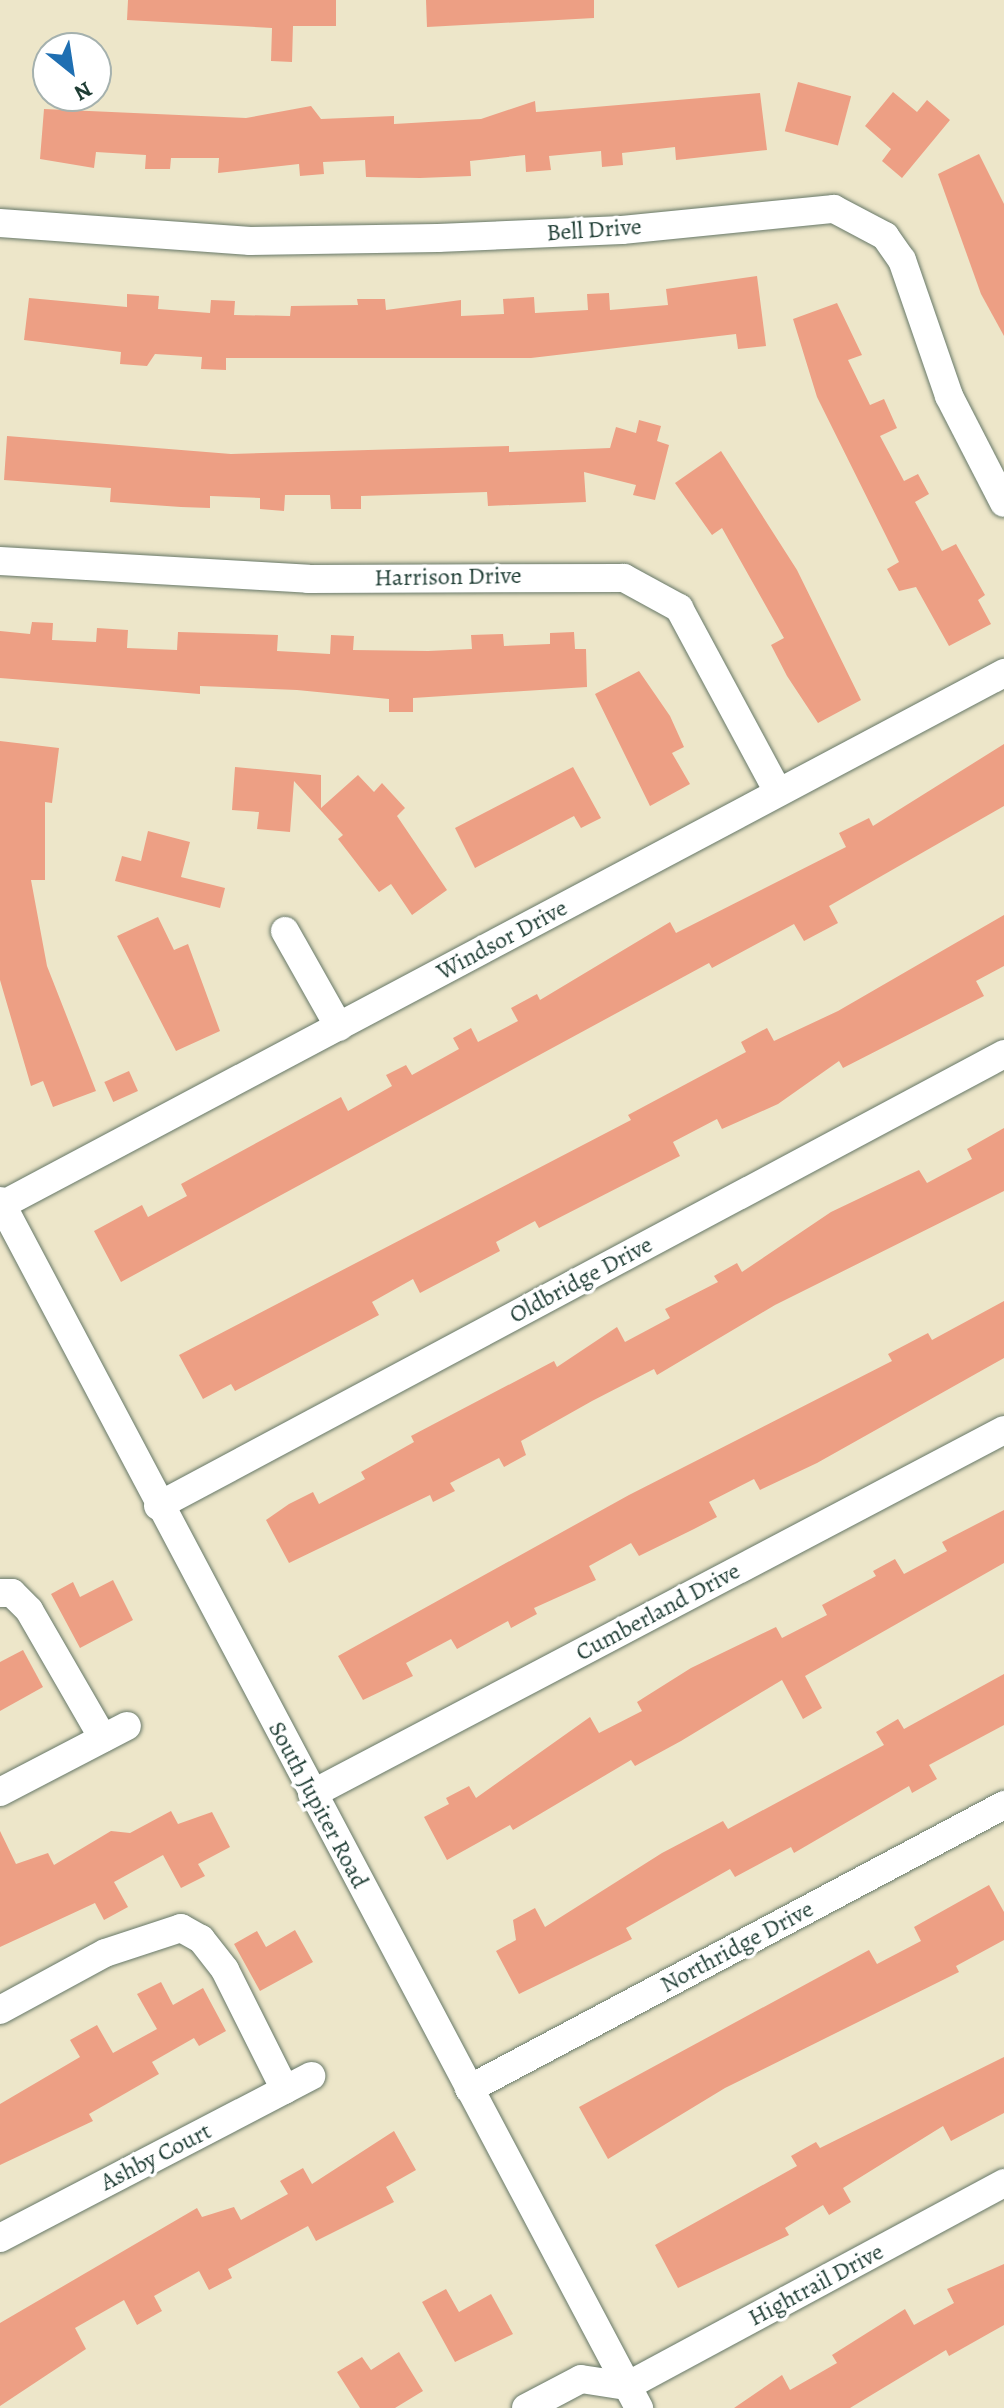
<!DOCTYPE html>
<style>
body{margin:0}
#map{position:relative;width:1004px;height:2408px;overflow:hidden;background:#ede6c9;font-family:Alegreya,serif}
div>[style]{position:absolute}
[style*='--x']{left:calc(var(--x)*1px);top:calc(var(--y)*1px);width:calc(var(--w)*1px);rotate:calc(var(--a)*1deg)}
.building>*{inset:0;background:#ed9f84;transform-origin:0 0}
.roads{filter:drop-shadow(0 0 2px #677868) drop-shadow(0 0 2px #677868)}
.minor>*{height:28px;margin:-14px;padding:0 14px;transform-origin:14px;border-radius:14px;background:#fff}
span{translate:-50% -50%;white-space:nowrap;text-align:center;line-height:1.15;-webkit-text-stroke:7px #fff;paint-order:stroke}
.street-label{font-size:24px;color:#1f3d34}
.north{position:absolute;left:32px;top:32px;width:80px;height:80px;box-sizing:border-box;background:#fff;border:2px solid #a5b1ae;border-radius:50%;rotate:150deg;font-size:22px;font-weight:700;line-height:32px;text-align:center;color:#1f3d34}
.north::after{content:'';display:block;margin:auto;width:28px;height:36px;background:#1f6fb2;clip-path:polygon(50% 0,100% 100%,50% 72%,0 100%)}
</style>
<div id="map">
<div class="building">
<div style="clip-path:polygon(128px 0,336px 0,336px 26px,293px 26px,292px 62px,271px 61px,272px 28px,127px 20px)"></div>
<div style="clip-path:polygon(426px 0,594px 0,594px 18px,427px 27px)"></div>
<div style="left:798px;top:82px;width:55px;height:51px;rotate:15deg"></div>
<div style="clip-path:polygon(893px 92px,917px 112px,927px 100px,950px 120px,902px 178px,882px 161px,891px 149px,865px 126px)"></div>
<div style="clip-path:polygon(760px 93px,767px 150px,676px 160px,675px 147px,622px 153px,623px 165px,602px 167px,601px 151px,549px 156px,551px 170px,526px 172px,525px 155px,470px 161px,471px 176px,420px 178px,366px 177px,365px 160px,323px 162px,324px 174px,300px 176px,299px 164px,218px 173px,219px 158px,171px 158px,170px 169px,145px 169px,146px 155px,96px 152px,94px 168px,40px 159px,44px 109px,246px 118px,311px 106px,321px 119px,394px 116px,394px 124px,481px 119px,535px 101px,536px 112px)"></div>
<div style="clip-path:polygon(979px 154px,1004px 204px,1004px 336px,981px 294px,938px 174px)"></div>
<div style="clip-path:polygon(757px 276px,766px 346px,738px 349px,736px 334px,531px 358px,226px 358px,226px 370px,201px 369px,202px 357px,155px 354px,147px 366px,120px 364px,121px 352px,24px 340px,29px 298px,127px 307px,127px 294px,159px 296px,158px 309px,210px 313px,211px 300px,235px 301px,234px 315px,290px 316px,291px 306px,358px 305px,357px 299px,385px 299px,386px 310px,461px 300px,461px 316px,504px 314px,503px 299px,534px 297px,535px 313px,588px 310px,587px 294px,609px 293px,610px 310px,668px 305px,666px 289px)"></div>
<div style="clip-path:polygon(837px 303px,862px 355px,848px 360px,870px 405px,884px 399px,897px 428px,880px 436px,904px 481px,918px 474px,929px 494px,915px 502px,942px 551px,956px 544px,985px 595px,978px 600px,991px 624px,949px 646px,916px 587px,899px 591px,887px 569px,899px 562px,817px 397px,793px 319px)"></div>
<div style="clip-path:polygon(639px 420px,661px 426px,657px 441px,669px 445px,655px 500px,633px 495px,636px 485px,584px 472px,586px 502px,488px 506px,487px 492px,361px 496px,361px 509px,331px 509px,330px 495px,285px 495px,284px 511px,260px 509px,260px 498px,210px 496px,210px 508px,181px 507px,110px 502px,111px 488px,4px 480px,7px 436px,231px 454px,509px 446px,509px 452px,610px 448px,616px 427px,636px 433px)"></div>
<div style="clip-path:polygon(721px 451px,797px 570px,861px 700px,818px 723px,787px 676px,771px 645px,784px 638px,722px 528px,712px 535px,675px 483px)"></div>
<div style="clip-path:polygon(32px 622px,53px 623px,52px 640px,96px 642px,97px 628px,128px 630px,127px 648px,177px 650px,178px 632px,278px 635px,277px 651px,330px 654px,331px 635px,354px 636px,353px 650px,428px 651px,472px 649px,471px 635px,503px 634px,504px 646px,550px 644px,550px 633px,574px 632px,575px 649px,586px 649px,587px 687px,413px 698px,413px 712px,389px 712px,389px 699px,297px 690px,200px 686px,200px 694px,0 678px,0 631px,30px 634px)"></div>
<div style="clip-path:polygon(639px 671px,670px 716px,684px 747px,672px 753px,690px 784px,650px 806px,595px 694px)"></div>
<div style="clip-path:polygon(0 741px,59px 748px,52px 803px,45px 802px,45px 880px,31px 880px,47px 966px,96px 1091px,53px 1107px,43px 1081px,31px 1086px,0 980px)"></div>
<div style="clip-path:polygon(1004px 744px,1004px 806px,829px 906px,838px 923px,804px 941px,794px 924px,712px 968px,709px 963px,121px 1282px,94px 1231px,142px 1205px,148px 1217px,187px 1196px,181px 1184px,341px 1097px,348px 1111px,392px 1086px,386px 1075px,406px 1065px,412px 1075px,459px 1049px,453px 1038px,471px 1028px,478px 1042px,518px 1021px,511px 1008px,537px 994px,540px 1000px,670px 922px,676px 933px,846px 847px,839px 833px,869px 818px,873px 826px)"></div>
<div style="clip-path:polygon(235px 767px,321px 775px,321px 808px,358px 775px,374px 792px,382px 783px,405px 808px,397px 816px,447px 890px,412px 915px,391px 884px,379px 892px,338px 839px,343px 835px,294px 781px,290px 832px,257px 829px,259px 812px,232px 810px)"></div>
<div style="clip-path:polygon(573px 767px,601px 818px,581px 828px,574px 816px,475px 868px,455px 828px)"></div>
<div style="clip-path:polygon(148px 831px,190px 842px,181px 877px,225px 888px,220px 908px,115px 881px,122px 856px,141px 861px)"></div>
<div style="clip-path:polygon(1004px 915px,1004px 966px,976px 981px,984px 996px,843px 1068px,839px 1061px,778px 1104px,722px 1129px,717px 1119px,673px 1142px,680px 1156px,539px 1228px,535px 1221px,496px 1242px,500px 1251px,420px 1293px,413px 1279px,372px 1302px,379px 1315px,235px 1391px,231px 1384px,203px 1399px,179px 1355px,631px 1120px,628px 1115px,746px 1052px,741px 1042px,767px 1028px,774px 1041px,838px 1011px)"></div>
<div style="clip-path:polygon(158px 917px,174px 950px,188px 944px,220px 1031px,176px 1051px,117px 936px)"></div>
<div style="left:129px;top:1071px;width:22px;height:27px;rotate:66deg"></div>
<div style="clip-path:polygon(1004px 1128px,1004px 1191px,775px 1305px,657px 1375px,654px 1369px,592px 1401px,521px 1441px,526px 1455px,504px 1467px,499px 1458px,450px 1483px,455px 1491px,433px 1502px,430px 1495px,289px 1563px,266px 1520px,289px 1504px,313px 1492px,319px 1504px,365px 1479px,361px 1472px,414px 1442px,411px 1436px,554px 1361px,557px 1367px,617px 1327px,625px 1342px,670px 1318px,665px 1309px,718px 1282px,714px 1276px,737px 1263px,742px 1272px,831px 1212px,919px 1170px,927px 1183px,972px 1159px,967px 1149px)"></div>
<div style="clip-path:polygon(1004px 1301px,1004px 1358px,817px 1463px,760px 1490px,754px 1479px,709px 1502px,717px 1517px,694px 1529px,639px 1556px,631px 1543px,589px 1566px,596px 1580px,534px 1608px,537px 1614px,511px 1628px,508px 1621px,457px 1649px,451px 1639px,406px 1663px,413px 1676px,363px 1700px,338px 1656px,629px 1495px,892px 1361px,888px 1354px,928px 1333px,932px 1340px)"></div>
<div style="clip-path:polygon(1004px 1510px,1004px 1563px,805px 1676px,822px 1708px,803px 1719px,782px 1680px,681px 1741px,635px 1766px,631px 1760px,513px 1830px,510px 1825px,447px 1860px,424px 1817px,449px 1804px,446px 1798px,469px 1786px,476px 1798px,590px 1717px,599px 1733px,642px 1711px,637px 1702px,691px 1668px,776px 1627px,782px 1638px,827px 1615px,822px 1605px,876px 1576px,873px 1571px,895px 1559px,904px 1574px,947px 1551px,942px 1542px)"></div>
<div style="clip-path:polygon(113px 1580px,133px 1620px,80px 1648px,51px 1594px,73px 1582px,80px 1597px)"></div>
<div style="clip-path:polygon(23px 1650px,43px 1687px,0 1711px,0 1662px)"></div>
<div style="clip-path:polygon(1004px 1674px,1004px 1725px,929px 1765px,937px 1779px,912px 1793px,909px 1786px,794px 1853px,791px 1847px,735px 1877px,730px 1869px,626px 1928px,632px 1939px,519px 1994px,496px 1951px,516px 1940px,513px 1920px,535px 1908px,545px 1927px,662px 1853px,723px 1821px,728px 1829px,884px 1745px,876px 1732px,898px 1719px,904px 1729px)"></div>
<div style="clip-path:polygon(171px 1811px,178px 1824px,212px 1812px,230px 1847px,198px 1864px,205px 1876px,181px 1888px,163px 1855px,114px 1882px,128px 1907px,104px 1920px,95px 1903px,0 1947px,0 1831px,16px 1864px,48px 1853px,54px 1865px,111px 1831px,130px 1833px)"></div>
<div style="clip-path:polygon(989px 1885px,1004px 1912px,1004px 1940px,956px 1966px,959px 1972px,725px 2088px,608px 2159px,579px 2107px,869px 1950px,877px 1964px,921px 1941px,914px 1927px)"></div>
<div style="clip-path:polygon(295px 1930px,313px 1962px,260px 1991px,234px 1944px,257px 1931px,266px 1947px)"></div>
<div style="clip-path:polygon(161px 1982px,173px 2005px,203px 1988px,226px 2031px,199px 2046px,194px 2038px,152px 2062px,159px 2074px,89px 2114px,93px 2121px,0 2165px,0 2104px,80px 2057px,70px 2040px,97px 2025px,113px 2053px,157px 2029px,137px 1994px)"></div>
<div style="clip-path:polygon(1004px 2057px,1004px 2113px,951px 2141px,943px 2126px,843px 2188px,851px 2202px,829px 2215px,823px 2205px,785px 2228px,789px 2235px,678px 2288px,655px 2245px,797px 2166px,791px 2156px,816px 2142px,820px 2148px)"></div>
<div style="clip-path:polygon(394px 2131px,416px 2170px,386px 2187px,394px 2202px,316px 2241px,308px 2226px,228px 2269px,232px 2278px,209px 2290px,199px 2271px,154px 2296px,162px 2311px,137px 2325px,124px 2300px,75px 2328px,86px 2349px,0 2406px,0 2323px,197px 2208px,202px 2217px,234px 2207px,241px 2220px,288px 2194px,280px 2181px,303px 2168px,312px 2184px)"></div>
<div style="clip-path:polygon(1004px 2264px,1004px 2325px,949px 2356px,946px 2350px,850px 2408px,734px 2408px,782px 2375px,790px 2390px,837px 2363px,832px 2355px,905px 2309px,914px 2325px,954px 2303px,947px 2289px)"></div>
<div style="clip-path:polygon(446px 2289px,459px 2312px,491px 2294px,513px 2334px,455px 2362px,422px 2302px)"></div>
<div style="clip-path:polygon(399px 2352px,423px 2391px,395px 2408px,360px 2408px,337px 2372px,362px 2357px,371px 2370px)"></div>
</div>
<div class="roads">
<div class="minor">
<div style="--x:0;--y:223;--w:251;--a:4.1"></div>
<div style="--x:250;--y:241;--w:188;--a:-0.9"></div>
<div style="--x:438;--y:238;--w:184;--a:-2.5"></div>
<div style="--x:622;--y:230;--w:213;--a:-5.7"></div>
<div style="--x:834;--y:209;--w:58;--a:27.9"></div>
<div style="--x:885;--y:236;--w:29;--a:55"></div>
<div style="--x:902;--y:260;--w:144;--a:70.9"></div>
<div style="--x:949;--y:396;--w:120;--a:62.8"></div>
<div style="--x:0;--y:561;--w:309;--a:3.3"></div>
<div style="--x:308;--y:579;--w:316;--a:-0.2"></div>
<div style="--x:624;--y:578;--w:63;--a:28.6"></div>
<div style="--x:679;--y:608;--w:209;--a:61.7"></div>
<div style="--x:285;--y:931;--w:110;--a:60.6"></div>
<div style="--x:0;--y:1201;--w:1366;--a:62.1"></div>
<div style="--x:0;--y:1206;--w:1137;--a:-27.96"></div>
<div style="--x:158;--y:1506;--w:959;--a:-28.11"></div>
<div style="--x:0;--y:1593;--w:12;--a:0"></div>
<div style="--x:12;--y:1593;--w:24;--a:45"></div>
<div style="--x:29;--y:1610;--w:148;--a:60"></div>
<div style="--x:0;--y:1792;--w:143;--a:-27.5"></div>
<div style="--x:312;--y:1794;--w:782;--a:-27.74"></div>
<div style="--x:0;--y:2010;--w:119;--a:-28.5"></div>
<div style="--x:105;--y:1953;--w:80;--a:-18.2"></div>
<div style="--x:181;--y:1928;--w:23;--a:29"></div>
<div style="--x:201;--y:1939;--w:39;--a:52"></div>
<div style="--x:225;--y:1970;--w:134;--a:63.4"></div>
<div style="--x:469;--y:2089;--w:606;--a:-27.96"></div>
<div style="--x:0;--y:2238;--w:351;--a:-27.5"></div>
<div style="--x:526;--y:2408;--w:62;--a:-27.8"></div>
<div style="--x:581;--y:2379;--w:47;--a:8.7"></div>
<div style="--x:627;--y:2386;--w:428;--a:-28.3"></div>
</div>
</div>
<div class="street-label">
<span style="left:594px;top:230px;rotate:-4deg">Bell Drive</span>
<span style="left:448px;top:577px;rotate:-1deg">Harrison Drive</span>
<span style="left:502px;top:940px;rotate:-28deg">Windsor Drive</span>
<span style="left:581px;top:1280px;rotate:-28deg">Oldbridge Drive</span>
<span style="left:658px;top:1612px;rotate:-28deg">Cumberland Drive</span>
<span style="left:318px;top:1805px;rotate:62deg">South Jupiter Road</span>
<span style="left:737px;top:1947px;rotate:-28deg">Northridge Drive</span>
<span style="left:156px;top:2157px;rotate:-27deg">Ashby Court</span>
<span style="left:816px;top:2285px;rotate:-28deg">Hightrail Drive</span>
</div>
<div class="north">N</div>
</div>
